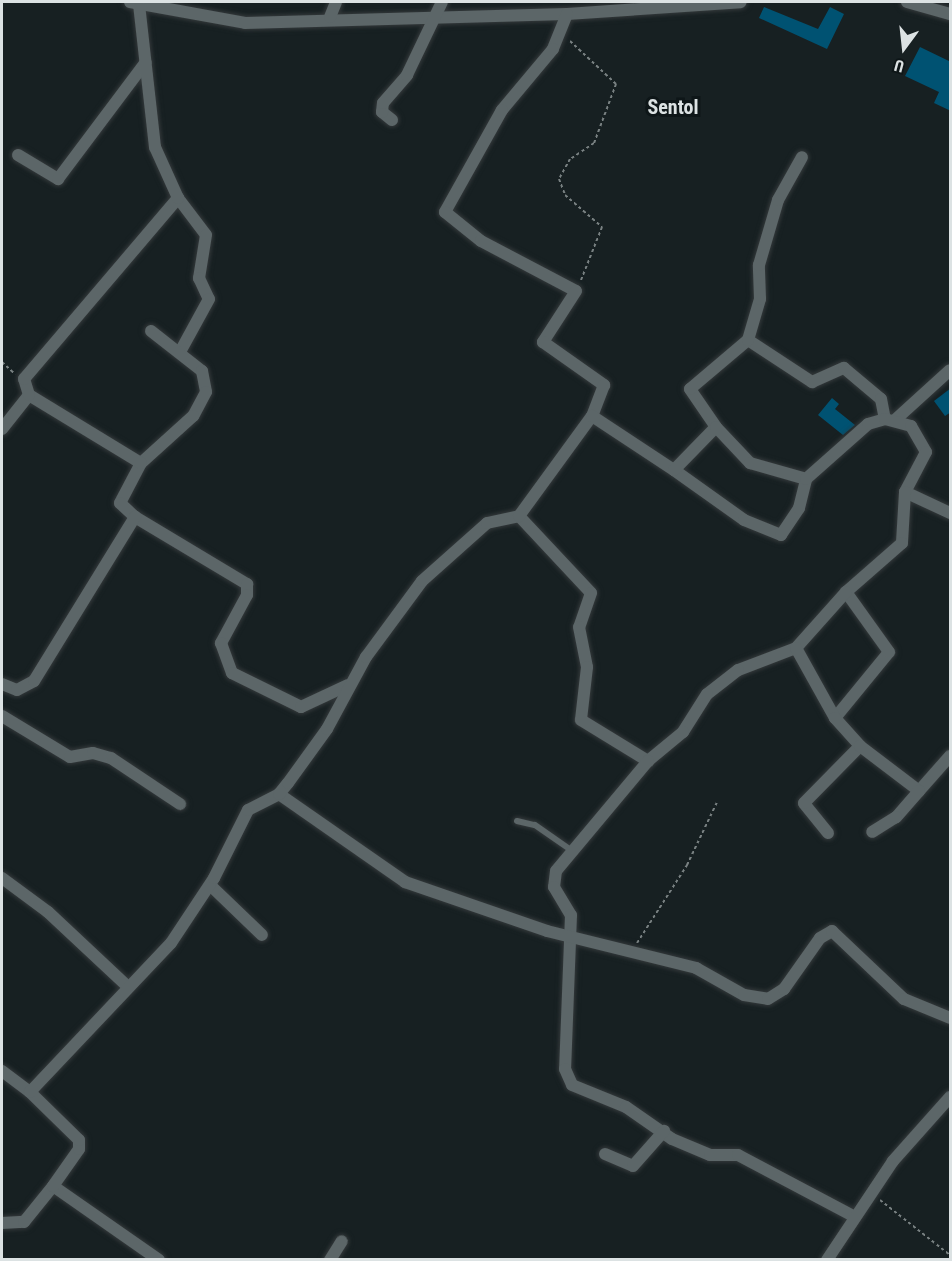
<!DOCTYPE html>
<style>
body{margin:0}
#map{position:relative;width:952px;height:1261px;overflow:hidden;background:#172022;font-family:"Roboto Condensed",sans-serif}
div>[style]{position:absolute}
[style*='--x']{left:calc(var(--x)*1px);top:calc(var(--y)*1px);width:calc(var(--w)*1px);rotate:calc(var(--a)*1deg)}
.building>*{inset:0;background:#005272}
.path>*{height:2px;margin-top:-1px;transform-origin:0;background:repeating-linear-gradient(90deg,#798182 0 3px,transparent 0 6px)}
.roads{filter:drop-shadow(0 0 2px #34393b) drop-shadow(0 0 2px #34393b)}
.lane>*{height:6px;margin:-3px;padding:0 3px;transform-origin:3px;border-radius:3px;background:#5c6668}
.street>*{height:12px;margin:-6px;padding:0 6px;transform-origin:6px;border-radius:6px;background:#5c6668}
span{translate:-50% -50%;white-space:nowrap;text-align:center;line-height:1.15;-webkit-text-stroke:6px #0e1618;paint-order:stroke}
.quarter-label{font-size:20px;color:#dce2e3;font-weight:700}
.frame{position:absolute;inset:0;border:3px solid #dce2e3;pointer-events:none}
.north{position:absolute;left:874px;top:18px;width:60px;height:60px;-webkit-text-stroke:4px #0e1618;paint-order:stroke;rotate:195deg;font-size:16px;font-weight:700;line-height:24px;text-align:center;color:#dce2e3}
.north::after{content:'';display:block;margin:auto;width:21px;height:27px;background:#dce2e3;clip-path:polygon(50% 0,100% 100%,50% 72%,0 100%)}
</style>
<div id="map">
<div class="building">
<div style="clip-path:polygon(764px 7px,818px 29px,830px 7px,844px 14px,827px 49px,759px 18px)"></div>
<div style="clip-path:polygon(920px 47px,951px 62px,951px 111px,934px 103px,939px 92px,905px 76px)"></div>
<div style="clip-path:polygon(951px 388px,951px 412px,945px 416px,934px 401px)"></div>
<div style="clip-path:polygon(832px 398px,839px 404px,835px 409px,855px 425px,843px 435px,818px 415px)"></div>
</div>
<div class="path">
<div style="--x:570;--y:41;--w:63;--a:43.1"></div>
<div style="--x:616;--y:84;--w:63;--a:110.4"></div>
<div style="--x:594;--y:143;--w:29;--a:146"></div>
<div style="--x:570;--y:159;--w:23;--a:119"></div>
<div style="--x:559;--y:179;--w:17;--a:69"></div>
<div style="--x:565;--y:195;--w:49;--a:40.9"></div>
<div style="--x:602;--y:227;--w:57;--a:111.6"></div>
<div style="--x:2;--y:362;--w:18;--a:43"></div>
<div style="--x:637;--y:943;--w:93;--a:-57.3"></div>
<div style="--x:687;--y:865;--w:70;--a:-64.5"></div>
<div style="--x:880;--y:1200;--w:89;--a:38.2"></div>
</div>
<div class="roads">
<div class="lane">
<div style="--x:517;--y:821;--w:18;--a:13"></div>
<div style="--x:535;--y:825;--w:44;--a:34.8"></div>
</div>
<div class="street">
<div style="--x:130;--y:2;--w:117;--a:10.3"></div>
<div style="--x:245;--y:23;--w:322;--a:-1.6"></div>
<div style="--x:567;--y:14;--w:174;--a:-3.9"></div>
<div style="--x:907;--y:2;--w:45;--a:15.6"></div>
<div style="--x:567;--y:14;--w:38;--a:112"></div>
<div style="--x:553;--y:49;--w:80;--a:129.9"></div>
<div style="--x:502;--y:110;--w:117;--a:119.2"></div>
<div style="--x:445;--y:212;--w:46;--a:38.9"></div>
<div style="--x:481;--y:241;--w:107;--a:27.8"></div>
<div style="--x:576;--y:291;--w:61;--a:122.9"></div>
<div style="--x:543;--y:342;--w:75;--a:35.2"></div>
<div style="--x:604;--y:385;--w:33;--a:111"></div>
<div style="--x:330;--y:17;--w:16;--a:-68"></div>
<div style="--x:392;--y:120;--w:13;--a:-141"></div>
<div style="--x:382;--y:112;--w:9;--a:-84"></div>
<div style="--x:383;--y:103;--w:37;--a:-49"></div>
<div style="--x:407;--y:75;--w:81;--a:-64.4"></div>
<div style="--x:18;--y:155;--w:47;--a:31"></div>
<div style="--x:58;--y:179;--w:146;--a:-53.1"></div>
<div style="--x:178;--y:198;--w:46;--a:52.9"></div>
<div style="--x:206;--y:235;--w:44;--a:99.2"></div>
<div style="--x:199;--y:278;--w:23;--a:65"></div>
<div style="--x:209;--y:299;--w:60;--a:118.7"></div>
<div style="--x:151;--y:331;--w:65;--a:38.1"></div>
<div style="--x:202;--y:371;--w:21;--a:79"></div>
<div style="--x:206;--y:392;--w:27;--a:118"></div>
<div style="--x:193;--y:416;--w:70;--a:137.9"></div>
<div style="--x:141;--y:463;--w:45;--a:117.7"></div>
<div style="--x:120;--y:503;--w:21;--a:43"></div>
<div style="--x:135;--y:517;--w:131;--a:30.9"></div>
<div style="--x:247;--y:584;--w:11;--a:90"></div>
<div style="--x:247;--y:595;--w:55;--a:118.4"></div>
<div style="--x:221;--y:643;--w:32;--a:70"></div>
<div style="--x:232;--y:673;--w:77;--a:26.2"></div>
<div style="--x:301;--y:707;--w:52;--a:-25.1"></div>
<div style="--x:748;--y:340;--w:77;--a:33.3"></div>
<div style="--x:812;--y:382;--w:35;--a:-24"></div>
<div style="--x:844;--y:368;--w:48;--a:40"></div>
<div style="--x:881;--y:399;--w:20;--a:79"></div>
<div style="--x:29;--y:395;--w:131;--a:31.3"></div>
<div style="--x:895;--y:420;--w:74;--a:-42.3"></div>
<div style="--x:716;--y:427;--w:46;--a:-124.4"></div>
<div style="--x:690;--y:389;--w:76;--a:-40.2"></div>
<div style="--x:748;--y:340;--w:43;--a:-73.7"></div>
<div style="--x:760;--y:299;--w:34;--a:-92"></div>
<div style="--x:759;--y:265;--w:68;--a:-73.7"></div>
<div style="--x:778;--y:200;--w:49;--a:-60.8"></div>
<div style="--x:2;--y:429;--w:43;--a:-51.5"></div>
<div style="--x:29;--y:395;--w:17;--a:-107"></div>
<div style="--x:24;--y:379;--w:238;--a:-49.6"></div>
<div style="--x:178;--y:198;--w:56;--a:-114.3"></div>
<div style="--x:155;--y:147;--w:144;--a:-96.4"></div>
<div style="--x:674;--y:470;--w:86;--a:35.5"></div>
<div style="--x:744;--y:520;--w:40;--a:22"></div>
<div style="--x:781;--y:535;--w:32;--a:-56"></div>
<div style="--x:799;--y:508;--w:30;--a:-76"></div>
<div style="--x:905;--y:492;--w:50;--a:25"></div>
<div style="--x:519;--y:516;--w:105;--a:46.9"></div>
<div style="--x:591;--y:593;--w:36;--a:109"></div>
<div style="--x:579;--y:627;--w:41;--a:78.7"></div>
<div style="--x:587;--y:667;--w:53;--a:96.5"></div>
<div style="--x:581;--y:720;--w:79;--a:31.5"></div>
<div style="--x:796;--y:648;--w:62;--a:159.2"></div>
<div style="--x:738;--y:670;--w:39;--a:142"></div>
<div style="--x:707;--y:694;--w:45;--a:122.3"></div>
<div style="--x:683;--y:732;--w:45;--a:140.4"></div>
<div style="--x:648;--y:761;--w:143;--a:129.9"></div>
<div style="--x:556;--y:871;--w:16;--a:97"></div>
<div style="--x:554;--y:887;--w:33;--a:59"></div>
<div style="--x:571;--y:915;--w:154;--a:92.2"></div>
<div style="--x:565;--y:1069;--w:17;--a:66"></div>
<div style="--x:572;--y:1085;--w:58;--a:22.2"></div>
<div style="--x:626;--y:1107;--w:56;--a:34.8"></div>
<div style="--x:672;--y:1139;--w:41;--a:22.8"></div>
<div style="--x:710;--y:1155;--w:28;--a:0"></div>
<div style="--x:738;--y:1155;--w:132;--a:27.9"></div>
<div style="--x:2;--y:684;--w:16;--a:22"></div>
<div style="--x:17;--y:690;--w:19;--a:-28"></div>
<div style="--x:34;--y:681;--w:193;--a:-58.4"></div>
<div style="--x:2;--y:716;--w:79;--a:31.1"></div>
<div style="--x:70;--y:757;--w:23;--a:-10"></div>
<div style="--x:93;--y:753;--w:19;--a:16"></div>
<div style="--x:111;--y:758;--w:83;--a:33.7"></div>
<div style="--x:835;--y:718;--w:85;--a:-50.7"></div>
<div style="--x:889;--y:652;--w:74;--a:-125.6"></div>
<div style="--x:919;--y:791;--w:47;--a:-48.5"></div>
<div style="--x:279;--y:794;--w:154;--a:34.9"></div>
<div style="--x:405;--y:882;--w:150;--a:19"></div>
<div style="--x:547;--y:931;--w:154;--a:13.9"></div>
<div style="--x:696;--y:968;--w:55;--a:29.4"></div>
<div style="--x:744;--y:995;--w:24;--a:9"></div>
<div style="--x:768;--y:999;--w:19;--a:-32"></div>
<div style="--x:784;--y:989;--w:62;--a:-54.8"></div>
<div style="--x:820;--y:938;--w:14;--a:-30"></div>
<div style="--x:832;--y:931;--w:99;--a:43.4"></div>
<div style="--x:904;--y:999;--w:50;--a:22.4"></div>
<div style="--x:828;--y:833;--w:38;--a:-129"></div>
<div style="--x:804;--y:803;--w:80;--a:-45.5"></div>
<div style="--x:2;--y:878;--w:57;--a:36.5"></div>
<div style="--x:48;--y:912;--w:107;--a:43.1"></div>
<div style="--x:210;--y:885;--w:72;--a:43.9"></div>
<div style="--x:2;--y:1071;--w:35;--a:37"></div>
<div style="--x:605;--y:1154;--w:30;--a:23"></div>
<div style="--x:633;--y:1166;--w:47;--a:-48.5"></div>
<div style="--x:2;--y:1223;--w:22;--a:-3"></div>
<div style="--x:24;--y:1222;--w:46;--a:-51.1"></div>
<div style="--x:159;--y:1260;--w:129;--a:-145.1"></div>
<div style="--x:53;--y:1186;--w:45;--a:-54.9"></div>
<div style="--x:79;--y:1149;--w:9;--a:-90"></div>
<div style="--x:79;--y:1140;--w:69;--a:-135.6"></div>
<div style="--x:30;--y:1092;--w:205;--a:-46.6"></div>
<div style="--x:171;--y:943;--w:78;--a:-56.5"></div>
<div style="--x:214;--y:878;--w:76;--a:-63.4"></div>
<div style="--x:248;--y:810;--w:35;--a:-27"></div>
<div style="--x:279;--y:794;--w:14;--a:-51"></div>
<div style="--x:288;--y:783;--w:67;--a:-54.2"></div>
<div style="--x:327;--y:729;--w:82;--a:-61.6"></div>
<div style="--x:366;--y:657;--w:94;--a:-53.6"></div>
<div style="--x:422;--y:581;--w:87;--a:-41.7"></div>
<div style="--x:487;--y:523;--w:33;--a:-12"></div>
<div style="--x:519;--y:516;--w:124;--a:-53.9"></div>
<div style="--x:592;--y:416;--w:98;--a:33.4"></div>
<div style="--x:674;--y:470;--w:60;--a:-45.7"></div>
<div style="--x:716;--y:427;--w:50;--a:46.6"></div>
<div style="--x:750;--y:463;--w:58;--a:15.9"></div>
<div style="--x:806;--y:479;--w:83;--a:-41.6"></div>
<div style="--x:868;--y:424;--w:18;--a:-16"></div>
<div style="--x:885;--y:419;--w:27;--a:15"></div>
<div style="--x:911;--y:426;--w:30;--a:60"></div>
<div style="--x:926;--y:452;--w:45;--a:117.7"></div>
<div style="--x:905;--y:492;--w:51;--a:93.4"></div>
<div style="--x:902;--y:543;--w:74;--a:138.8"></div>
<div style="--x:846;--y:592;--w:75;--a:131.8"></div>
<div style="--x:796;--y:648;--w:80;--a:60.9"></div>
<div style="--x:835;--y:718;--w:38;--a:48"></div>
<div style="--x:860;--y:746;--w:74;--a:37.3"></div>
<div style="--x:919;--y:791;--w:35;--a:131"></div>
<div style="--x:896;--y:817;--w:28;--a:148"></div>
<div style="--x:330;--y:1260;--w:22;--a:-58"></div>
<div style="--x:827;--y:1260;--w:119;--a:-56.3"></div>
<div style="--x:893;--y:1161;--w:86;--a:-48.3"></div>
</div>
</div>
<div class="quarter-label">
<span style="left:673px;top:107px">Sentol</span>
</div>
<div class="frame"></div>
<div class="north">U</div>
</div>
